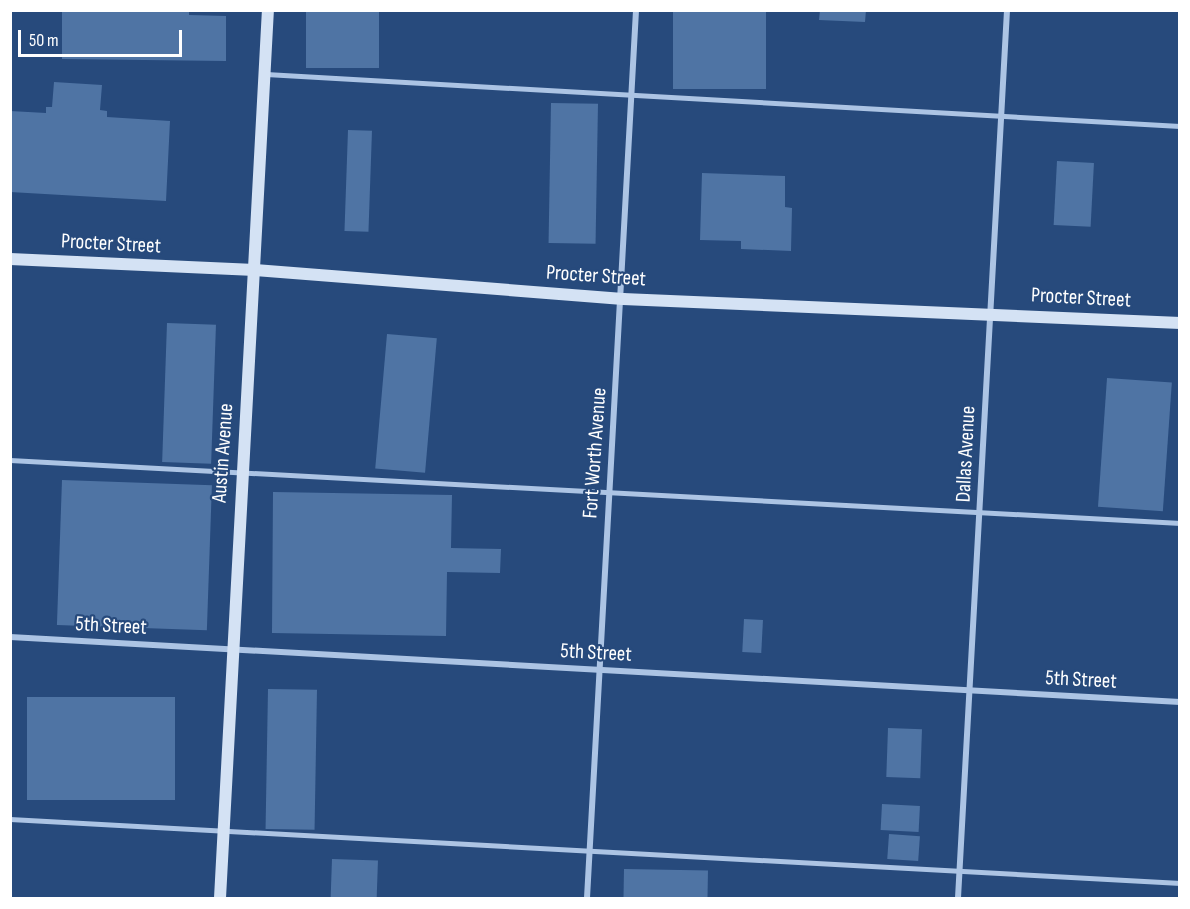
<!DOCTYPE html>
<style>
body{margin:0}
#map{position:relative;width:1190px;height:909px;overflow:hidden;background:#274a7c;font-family:"Sofia Sans Condensed",sans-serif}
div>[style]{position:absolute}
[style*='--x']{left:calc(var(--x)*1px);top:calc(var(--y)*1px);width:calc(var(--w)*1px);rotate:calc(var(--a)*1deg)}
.building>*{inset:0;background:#4f74a4;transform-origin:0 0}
.lane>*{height:4.5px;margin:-2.25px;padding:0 2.25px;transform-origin:2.25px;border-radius:2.25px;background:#acc4e4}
.street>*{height:6px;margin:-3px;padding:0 3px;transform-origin:3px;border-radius:3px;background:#acc4e4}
.secondary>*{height:12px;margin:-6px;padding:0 6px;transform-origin:6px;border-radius:6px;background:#d4e2f4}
span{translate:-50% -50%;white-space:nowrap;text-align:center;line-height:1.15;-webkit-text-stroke:4.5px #274a7c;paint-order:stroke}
.street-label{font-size:21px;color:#fff}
.frame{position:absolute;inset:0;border:12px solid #fff;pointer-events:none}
.scale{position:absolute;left:18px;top:30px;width:164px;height:27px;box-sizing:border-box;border:3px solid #fff;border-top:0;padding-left:8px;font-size:18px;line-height:21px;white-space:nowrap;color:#fff;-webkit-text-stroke:4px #274a7c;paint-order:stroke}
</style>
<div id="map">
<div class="building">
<div style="clip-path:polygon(62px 10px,189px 10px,189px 15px,226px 16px,226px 61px,62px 59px)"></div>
<div style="left:306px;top:10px;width:73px;height:58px"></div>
<div style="left:673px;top:10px;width:93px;height:79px"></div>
<div style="clip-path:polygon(820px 10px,866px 10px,865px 22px,819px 20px)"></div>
<div style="clip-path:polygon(54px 82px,102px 85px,100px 110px,107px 111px,107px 117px,170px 121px,166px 201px,10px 192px,10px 111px,46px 113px,46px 107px,52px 107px)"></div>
<div style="left:551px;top:103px;width:47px;height:140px;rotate:1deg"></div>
<div style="left:348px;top:130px;width:24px;height:101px;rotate:2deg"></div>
<div style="left:1057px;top:161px;width:37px;height:64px;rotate:3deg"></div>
<div style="clip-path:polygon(702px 173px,785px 176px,785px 207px,792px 208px,791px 251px,741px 249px,741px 241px,700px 240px)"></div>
<div style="left:167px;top:323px;width:49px;height:139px;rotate:2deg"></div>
<div style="left:387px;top:334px;width:50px;height:135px;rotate:5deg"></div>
<div style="left:1107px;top:378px;width:65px;height:129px;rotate:4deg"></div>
<div style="left:62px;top:480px;width:150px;height:145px;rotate:2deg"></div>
<div style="clip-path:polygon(273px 492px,452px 495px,451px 548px,501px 549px,500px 573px,447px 572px,446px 636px,272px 633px)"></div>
<div style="left:744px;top:619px;width:19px;height:33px;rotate:3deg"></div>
<div style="left:268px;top:689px;width:49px;height:140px;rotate:1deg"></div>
<div style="left:27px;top:697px;width:148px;height:103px"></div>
<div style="left:888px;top:728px;width:34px;height:49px;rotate:2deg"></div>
<div style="left:882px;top:804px;width:38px;height:26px;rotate:3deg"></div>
<div style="left:889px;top:834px;width:31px;height:25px;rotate:4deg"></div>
<div style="left:332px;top:859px;width:46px;height:39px;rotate:2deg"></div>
<div style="left:624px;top:869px;width:84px;height:29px;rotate:1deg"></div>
</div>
<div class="lane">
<div style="--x:266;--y:74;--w:915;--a:3.26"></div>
<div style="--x:10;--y:460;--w:1172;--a:3.08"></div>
<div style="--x:10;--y:819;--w:1172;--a:3.13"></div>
</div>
<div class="street">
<div style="--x:10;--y:637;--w:1172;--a:3.18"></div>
<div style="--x:587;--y:898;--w:889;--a:-86.84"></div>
<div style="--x:958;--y:898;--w:889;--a:-86.84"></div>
</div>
<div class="secondary">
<div style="--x:10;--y:259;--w:245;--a:2.6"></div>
<div style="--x:255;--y:270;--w:369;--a:4.5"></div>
<div style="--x:623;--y:299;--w:558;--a:2.47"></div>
<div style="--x:220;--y:898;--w:889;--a:-86.91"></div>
</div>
<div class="street-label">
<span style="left:111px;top:244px;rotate:3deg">Procter Street</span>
<span style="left:596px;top:276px;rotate:4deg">Procter Street</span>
<span style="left:1081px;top:298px;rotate:3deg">Procter Street</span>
<span style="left:223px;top:453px;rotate:-86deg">Austin Avenue</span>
<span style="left:595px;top:453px;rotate:-86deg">Fort Worth Avenue</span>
<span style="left:966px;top:454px;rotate:-87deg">Dallas Avenue</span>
<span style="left:111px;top:626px;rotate:3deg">5th Street</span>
<span style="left:596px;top:653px;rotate:3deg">5th Street</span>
<span style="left:1081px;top:680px;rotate:3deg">5th Street</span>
</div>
<div class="frame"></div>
<div class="scale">50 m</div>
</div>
